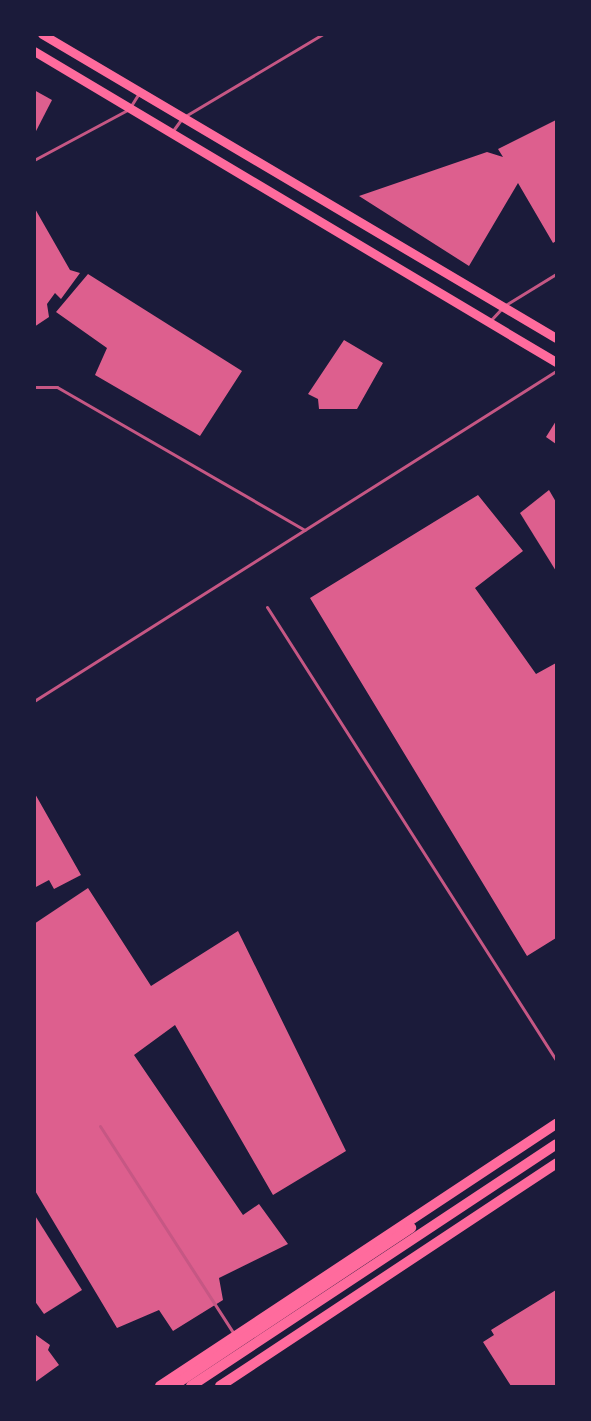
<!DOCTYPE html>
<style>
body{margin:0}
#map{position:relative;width:591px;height:1421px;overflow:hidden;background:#1b1b3a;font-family:Poppins,sans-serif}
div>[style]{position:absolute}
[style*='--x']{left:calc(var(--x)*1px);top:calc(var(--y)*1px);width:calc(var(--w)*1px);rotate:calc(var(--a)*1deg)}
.building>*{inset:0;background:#dd5f8e}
.service>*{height:3px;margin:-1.5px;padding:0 1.5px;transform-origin:1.5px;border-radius:1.5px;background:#c65784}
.secondary>*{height:9px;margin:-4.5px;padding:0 4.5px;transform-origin:4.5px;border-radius:4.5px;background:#ff6b9d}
.primary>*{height:10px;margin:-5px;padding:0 5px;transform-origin:5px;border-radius:5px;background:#ff6b9d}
span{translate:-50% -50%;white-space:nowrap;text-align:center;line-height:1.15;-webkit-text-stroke:4.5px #1b1b3a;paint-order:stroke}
.frame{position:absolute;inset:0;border:36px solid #1b1b3a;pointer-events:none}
</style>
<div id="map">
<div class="building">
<div style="clip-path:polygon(34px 90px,52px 100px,34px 135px)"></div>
<div style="clip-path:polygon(556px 120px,556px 241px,553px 243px,518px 183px,469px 266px,359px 196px,487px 152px,503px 157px,498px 149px)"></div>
<div style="clip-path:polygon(34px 207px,70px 270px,80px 273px,61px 299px,55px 293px,47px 304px,49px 317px,34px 327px)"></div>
<div style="clip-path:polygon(88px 274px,242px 371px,200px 436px,95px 375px,107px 348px,56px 312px)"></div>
<div style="clip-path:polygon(344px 340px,383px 363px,357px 409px,319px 409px,318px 399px,308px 394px)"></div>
<div style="clip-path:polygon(556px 421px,556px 444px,546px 437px)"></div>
<div style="clip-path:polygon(549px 490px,556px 502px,556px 571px,520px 513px)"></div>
<div style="clip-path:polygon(478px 495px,523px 551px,475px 588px,536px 674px,556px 663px,556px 938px,527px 956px,310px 598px)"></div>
<div style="clip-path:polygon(34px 792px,81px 875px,54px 889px,49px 880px,34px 888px)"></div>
<div style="clip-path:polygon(88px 888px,151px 986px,238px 931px,346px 1151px,273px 1195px,175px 1025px,134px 1055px,243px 1215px,259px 1204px,288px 1244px,219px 1278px,223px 1300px,173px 1331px,159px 1310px,117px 1328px,34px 1189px,34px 924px)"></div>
<div style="clip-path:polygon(34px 1214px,82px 1290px,44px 1314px,34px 1300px)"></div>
<div style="clip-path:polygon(556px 1290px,556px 1386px,511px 1386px,483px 1342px,494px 1335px,491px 1330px)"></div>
<div style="clip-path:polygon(36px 1335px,50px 1345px,48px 1350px,59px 1365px,34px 1383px)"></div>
</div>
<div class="service">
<div style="--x:172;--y:132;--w:17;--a:-54"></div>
<div style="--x:182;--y:118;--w:164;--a:-30.8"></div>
<div style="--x:34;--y:160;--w:108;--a:-28.2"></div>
<div style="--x:129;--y:109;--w:19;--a:-58"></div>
<div style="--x:490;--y:321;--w:21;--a:-47"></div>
<div style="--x:504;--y:306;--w:61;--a:-31.6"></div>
<div style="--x:34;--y:387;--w:23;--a:0"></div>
<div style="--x:57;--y:387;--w:286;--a:30"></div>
<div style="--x:267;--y:607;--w:537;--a:57.46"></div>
<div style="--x:34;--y:701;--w:618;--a:-32.3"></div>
<div style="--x:100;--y:1126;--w:247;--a:57.2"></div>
</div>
<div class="secondary">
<div style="--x:42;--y:34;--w:597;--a:30.6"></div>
<div style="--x:34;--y:51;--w:608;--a:30.79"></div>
</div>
<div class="primary">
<div style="--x:160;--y:1386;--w:475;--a:-33.5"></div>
<div style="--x:173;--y:1386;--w:286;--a:-33.6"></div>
<div style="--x:191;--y:1386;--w:438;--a:-33.5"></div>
<div style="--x:220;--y:1386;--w:403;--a:-33.5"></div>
</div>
<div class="frame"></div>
</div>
